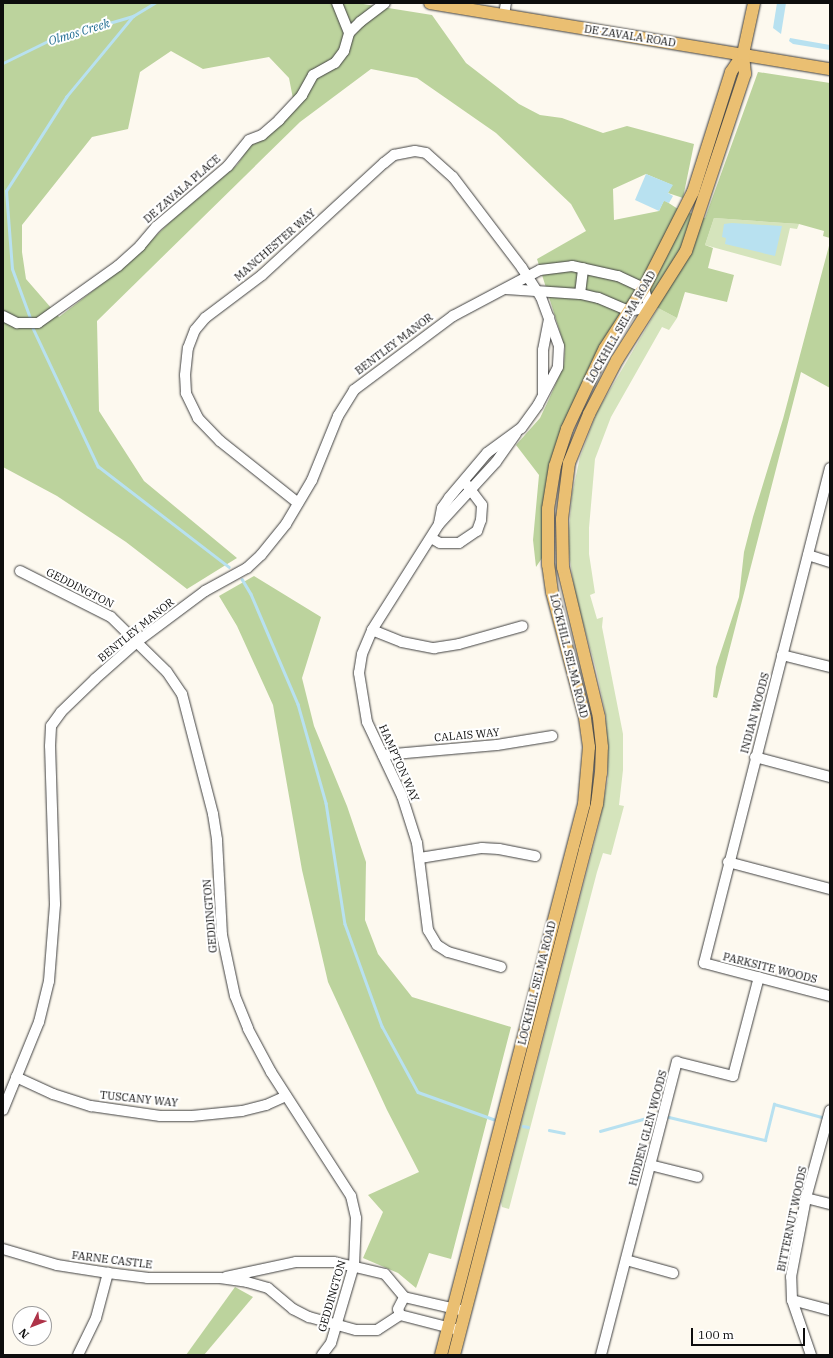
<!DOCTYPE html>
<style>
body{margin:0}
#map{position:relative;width:833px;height:1358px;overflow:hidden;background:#fdf9ef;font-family:"IBM Plex Serif",serif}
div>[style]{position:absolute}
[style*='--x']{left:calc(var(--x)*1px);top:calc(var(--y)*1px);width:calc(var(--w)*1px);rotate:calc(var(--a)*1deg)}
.green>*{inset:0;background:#d5e4bc}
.forest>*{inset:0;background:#bcd39d}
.water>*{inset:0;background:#b8e1f0}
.stream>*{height:2.5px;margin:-1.25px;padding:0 1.25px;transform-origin:1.25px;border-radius:1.25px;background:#b8e1f0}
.roads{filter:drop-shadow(0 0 1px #404040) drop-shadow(0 0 1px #404040)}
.minor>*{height:10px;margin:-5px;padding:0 5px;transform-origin:5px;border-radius:5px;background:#fff}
.major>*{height:12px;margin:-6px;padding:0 6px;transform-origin:6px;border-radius:6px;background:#eabf72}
span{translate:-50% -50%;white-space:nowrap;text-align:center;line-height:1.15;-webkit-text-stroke:4px #fff;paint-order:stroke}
.street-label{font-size:11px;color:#0d0d0d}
.water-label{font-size:12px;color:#236e92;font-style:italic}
.frame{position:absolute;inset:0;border:4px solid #0d0d0d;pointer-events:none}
.north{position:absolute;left:12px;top:1306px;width:40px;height:40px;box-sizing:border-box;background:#fff;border:1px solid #9e9e9e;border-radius:50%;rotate:227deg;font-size:11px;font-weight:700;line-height:16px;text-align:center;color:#0d0d0d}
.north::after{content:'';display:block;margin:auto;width:14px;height:18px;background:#ae3348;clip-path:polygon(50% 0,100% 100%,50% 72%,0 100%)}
.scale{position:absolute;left:691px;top:1328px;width:114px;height:18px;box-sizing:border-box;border:2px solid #0d0d0d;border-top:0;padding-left:5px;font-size:12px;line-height:14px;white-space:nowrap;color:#0d0d0d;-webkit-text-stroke:3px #fff;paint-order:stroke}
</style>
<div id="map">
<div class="green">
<div style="clip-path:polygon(714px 218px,799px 224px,797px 229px,790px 228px,781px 266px,705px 245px)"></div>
<div style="clip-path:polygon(658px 308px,677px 318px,669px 330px,662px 327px,611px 417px,595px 459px,589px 528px,589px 554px,595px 593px,590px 595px,597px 619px,603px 617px,602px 627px,623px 734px,623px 770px,619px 805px,624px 806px,611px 855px,603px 853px,597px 872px,509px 1209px,502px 1207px,501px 1202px,599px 825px,608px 778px,606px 716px,596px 669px,575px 594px,570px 560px,568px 543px,572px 494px,580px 457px,597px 412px)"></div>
</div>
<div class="forest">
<div style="clip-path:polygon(evenodd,3px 3px,357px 3px,432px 15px,466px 63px,519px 104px,540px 115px,562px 118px,603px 133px,627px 126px,694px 144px,683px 198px,668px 193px,672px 185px,646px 174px,613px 189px,614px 220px,659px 211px,664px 200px,678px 209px,705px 218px,758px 72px,830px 83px,830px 238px,823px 236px,824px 231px,799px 224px,714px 218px,705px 245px,713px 248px,708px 268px,734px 275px,727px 302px,685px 292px,677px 318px,658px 308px,619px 317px,571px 407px,544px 555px,536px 567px,533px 540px,539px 475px,516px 445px,540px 418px,549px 399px,564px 365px,565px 348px,537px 259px,586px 231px,571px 204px,496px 133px,417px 78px,371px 69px,300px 122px,97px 321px,99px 411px,144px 481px,237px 558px,187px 589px,126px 542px,57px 496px,3px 467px,3px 3px,171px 51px,203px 69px,269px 57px,289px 78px,295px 109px,261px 140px,250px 146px,237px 165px,170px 222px,125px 266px,59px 317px,26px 279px,22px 252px,22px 225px,92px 137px,128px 129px,140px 72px,171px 51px)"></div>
<div style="clip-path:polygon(830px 242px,830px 388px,801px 372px,717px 698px,713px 697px,716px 667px,739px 597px,744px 552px,753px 517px,783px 419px)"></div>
<div style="clip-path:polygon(254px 576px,321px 617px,302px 678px,314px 726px,347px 806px,366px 862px,365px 920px,378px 954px,412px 997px,511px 1027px,451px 1259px,429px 1253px,416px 1288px,398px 1273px,363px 1258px,383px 1212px,368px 1195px,419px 1172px,387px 1110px,328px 982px,302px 870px,273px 705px,237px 626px,219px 596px)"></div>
<div style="clip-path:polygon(235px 1287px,253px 1297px,204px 1355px,186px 1355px)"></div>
</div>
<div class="water">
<div style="clip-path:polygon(777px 3px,786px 3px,781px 34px,773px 28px)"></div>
<div style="clip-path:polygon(790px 38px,830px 45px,830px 50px,793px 44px,789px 41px)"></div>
<div style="clip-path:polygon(646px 174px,673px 185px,668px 193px,673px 196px,669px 203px,664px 201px,659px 211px,635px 200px)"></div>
<div style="clip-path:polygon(732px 223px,782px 226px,775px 256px,725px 244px,726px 238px,722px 237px,724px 224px)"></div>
</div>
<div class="stream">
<div style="--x:3;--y:63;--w:50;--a:-26.1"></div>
<div style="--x:48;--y:41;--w:89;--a:-16.4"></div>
<div style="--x:133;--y:16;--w:26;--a:-31"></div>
<div style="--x:30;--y:318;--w:52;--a:-110.2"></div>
<div style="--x:12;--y:269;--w:78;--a:-94.4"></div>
<div style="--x:6;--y:191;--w:112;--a:-57.4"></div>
<div style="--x:66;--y:97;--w:105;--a:-50.4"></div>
<div style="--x:33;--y:328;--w:153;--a:64.8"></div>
<div style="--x:98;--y:466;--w:165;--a:37.6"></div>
<div style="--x:242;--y:579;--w:17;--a:59"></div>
<div style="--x:251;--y:594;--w:120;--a:66.9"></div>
<div style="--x:298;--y:704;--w:103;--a:74.2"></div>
<div style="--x:326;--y:803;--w:122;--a:81.1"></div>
<div style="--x:345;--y:924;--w:109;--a:70.1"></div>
<div style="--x:382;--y:1026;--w:75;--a:61.4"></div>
<div style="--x:418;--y:1092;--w:80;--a:19.8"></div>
<div style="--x:669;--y:1117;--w:99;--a:13.5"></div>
<div style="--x:765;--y:1140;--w:37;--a:-76"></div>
<div style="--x:774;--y:1104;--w:50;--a:15.2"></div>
<div style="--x:523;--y:1126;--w:5;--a:11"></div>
<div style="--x:549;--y:1130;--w:15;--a:11"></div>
<div style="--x:600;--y:1131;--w:45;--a:-15.6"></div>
</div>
<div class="roads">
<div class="minor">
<div style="--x:337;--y:3;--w:32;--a:68"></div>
<div style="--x:504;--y:15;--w:12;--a:-81"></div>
<div style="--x:580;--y:294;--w:26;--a:-83"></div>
<div style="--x:3;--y:316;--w:16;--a:27"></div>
<div style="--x:17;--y:323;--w:21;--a:0"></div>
<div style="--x:38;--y:323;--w:98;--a:-35.5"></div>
<div style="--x:118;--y:266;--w:30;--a:-42"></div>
<div style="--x:140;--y:246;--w:25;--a:-50"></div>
<div style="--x:156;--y:227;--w:94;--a:-40.3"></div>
<div style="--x:228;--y:166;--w:33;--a:-51"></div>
<div style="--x:249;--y:140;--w:14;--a:-21"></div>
<div style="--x:262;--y:135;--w:23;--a:-41"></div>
<div style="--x:279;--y:120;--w:34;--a:-47"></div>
<div style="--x:302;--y:95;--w:23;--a:-61"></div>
<div style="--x:313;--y:75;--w:25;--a:-29"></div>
<div style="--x:335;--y:63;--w:15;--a:-53"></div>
<div style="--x:344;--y:51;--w:19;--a:-74"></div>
<div style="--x:349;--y:33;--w:16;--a:-45"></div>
<div style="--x:360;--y:22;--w:31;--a:-37"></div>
<div style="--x:543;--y:394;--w:44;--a:-90"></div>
<div style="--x:543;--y:350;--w:33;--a:-79"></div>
<div style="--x:830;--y:468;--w:511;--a:104.28"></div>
<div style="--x:704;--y:963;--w:130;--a:14.7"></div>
<div style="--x:298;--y:503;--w:100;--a:-141.5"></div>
<div style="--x:220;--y:441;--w:32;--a:-134"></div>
<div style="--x:198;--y:418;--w:28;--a:-116"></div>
<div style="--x:186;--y:393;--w:18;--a:-93"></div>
<div style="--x:185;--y:375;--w:27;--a:-84"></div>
<div style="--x:188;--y:348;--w:19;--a:-69"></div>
<div style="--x:195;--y:330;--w:16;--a:-50"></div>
<div style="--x:205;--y:318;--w:71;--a:-37"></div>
<div style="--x:262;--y:275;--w:166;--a:-42.6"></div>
<div style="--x:384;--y:163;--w:13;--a:-39"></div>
<div style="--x:394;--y:155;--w:21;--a:-11"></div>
<div style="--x:415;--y:151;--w:11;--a:10"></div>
<div style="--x:426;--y:153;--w:36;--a:42"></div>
<div style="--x:453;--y:177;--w:114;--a:52.8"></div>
<div style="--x:522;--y:268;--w:35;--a:57"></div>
<div style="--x:541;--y:297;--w:52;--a:69.8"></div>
<div style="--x:559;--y:346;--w:21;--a:93"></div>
<div style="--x:558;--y:367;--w:43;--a:117.8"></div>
<div style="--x:538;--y:405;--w:29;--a:126"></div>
<div style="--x:521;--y:428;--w:42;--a:143.7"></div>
<div style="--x:487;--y:453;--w:59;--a:130.2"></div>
<div style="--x:449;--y:498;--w:12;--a:125"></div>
<div style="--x:442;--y:508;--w:16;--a:101"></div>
<div style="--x:431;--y:538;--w:10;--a:29"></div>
<div style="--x:440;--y:543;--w:19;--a:0"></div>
<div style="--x:459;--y:543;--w:22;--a:-34"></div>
<div style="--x:477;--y:531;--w:12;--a:-70"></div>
<div style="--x:481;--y:520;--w:15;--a:-86"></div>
<div style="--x:482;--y:505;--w:26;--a:-127"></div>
<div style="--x:808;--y:555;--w:23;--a:18"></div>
<div style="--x:20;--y:571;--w:102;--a:26.8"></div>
<div style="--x:111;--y:617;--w:78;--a:44.5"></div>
<div style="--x:167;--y:672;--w:27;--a:56"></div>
<div style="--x:182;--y:694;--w:124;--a:75.5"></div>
<div style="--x:213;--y:814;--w:26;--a:81"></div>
<div style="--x:217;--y:840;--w:95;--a:87"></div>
<div style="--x:222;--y:935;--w:62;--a:78"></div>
<div style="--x:235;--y:996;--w:35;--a:68"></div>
<div style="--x:248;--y:1029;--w:49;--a:61.9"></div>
<div style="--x:271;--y:1072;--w:148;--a:57.2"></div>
<div style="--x:351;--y:1196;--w:23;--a:77"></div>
<div style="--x:356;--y:1218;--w:47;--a:92.4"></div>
<div style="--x:354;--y:1265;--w:81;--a:106.4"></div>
<div style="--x:331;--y:1343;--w:15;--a:127"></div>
<div style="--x:372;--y:630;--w:32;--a:22"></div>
<div style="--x:402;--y:642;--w:33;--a:11"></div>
<div style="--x:434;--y:648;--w:25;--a:-9"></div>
<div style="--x:459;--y:644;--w:66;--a:-15.7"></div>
<div style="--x:782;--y:655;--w:49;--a:14"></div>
<div style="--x:383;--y:755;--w:114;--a:-5"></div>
<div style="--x:497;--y:745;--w:56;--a:-9.3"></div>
<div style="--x:755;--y:757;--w:78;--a:14.9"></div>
<div style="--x:420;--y:858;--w:63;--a:-9.2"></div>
<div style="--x:482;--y:848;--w:17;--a:3"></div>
<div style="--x:499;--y:849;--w:37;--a:11"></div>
<div style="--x:728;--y:862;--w:106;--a:14.8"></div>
<div style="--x:501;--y:967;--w:55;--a:-164.2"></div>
<div style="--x:448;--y:952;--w:13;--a:-148"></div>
<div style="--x:437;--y:945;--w:17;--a:-121"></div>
<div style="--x:428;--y:930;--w:88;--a:-97.2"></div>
<div style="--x:417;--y:843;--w:49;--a:-107.7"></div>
<div style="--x:402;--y:796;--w:82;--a:-115.3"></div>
<div style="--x:367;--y:722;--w:50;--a:-99.3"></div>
<div style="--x:359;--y:673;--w:19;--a:-81"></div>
<div style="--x:362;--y:654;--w:26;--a:-67"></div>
<div style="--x:372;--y:630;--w:125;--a:-57.7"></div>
<div style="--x:439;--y:524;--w:84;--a:-47.4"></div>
<div style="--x:496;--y:462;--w:35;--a:-55"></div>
<div style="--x:16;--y:1077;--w:41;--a:24.7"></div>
<div style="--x:53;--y:1094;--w:40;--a:18"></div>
<div style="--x:91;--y:1106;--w:70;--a:8.2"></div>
<div style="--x:160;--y:1116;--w:32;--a:0"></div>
<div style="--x:192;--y:1116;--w:50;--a:-5.7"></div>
<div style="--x:242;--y:1111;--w:25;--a:-14"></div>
<div style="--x:266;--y:1105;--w:22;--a:-24"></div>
<div style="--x:3;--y:1110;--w:95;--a:-67.8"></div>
<div style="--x:39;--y:1022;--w:42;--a:-76.3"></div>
<div style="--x:49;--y:981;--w:77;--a:-85.5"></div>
<div style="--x:55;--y:904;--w:158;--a:-91.8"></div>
<div style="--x:50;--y:746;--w:20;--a:-87"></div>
<div style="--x:51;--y:726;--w:17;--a:-54"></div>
<div style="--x:61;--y:712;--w:47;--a:-44.1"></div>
<div style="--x:95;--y:679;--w:57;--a:-41.5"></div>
<div style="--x:138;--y:641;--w:84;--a:-36.7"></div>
<div style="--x:205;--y:591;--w:48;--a:-28.7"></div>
<div style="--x:247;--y:568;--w:19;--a:-43"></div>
<div style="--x:261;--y:555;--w:40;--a:-51"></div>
<div style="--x:286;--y:524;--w:51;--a:-59.4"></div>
<div style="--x:312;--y:480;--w:69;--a:-67.9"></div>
<div style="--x:338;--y:416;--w:31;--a:-58"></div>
<div style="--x:354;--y:390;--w:124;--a:-36.8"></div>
<div style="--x:453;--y:316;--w:98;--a:-27.9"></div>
<div style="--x:540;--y:270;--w:32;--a:-7"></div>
<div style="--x:572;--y:266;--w:47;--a:12.3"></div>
<div style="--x:618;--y:276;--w:29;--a:25"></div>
<div style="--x:644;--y:288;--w:20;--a:75"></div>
<div style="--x:649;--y:307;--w:20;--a:169"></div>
<div style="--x:629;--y:311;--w:34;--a:-157"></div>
<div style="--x:598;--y:298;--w:18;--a:-167"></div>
<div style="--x:580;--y:294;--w:74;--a:-176.1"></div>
<div style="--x:650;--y:1165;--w:49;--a:14"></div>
<div style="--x:806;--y:1198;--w:25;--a:14"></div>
<div style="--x:3;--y:1249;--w:56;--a:16.5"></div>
<div style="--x:57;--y:1265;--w:52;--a:8.9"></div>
<div style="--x:108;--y:1273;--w:39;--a:7"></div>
<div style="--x:147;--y:1278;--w:73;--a:0"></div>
<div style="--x:220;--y:1278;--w:27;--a:8"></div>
<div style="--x:247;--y:1282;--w:22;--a:16"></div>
<div style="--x:268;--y:1288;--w:33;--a:40"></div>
<div style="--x:293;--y:1309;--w:18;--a:27"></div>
<div style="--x:309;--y:1317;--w:49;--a:15.5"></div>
<div style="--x:356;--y:1330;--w:21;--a:0"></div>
<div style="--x:377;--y:1330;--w:27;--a:-33"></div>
<div style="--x:400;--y:1315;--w:57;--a:14.3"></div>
<div style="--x:626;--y:1260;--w:49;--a:15.5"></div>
<div style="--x:226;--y:1277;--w:72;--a:-12.1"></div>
<div style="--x:296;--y:1262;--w:38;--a:0"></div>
<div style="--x:334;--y:1262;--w:52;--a:13.2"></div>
<div style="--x:385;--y:1274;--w:30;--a:50"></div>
<div style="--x:404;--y:1297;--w:57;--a:13.1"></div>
<div style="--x:792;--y:1300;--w:39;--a:15"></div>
<div style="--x:400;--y:1315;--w:6;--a:-108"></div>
<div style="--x:398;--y:1309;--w:13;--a:-63"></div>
<div style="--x:78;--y:1355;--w:41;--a:-64.1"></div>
<div style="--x:96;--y:1318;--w:47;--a:-75.1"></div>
<div style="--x:601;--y:1355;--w:303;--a:-75.5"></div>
<div style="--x:677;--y:1062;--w:58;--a:14"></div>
<div style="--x:733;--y:1076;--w:102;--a:-75.3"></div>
<div style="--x:811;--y:1355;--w:58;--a:-109.1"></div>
<div style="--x:792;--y:1300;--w:23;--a:-92"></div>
<div style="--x:791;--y:1277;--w:80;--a:-79.2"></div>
<div style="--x:806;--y:1198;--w:91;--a:-74.7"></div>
</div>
<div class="major">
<div style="--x:430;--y:3;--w:405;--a:9.4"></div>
<div style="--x:441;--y:1355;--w:569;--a:-75.45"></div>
<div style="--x:584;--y:804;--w:57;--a:-85"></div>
<div style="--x:589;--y:747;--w:29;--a:-98"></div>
<div style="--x:585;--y:718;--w:130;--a:-104.7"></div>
<div style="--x:552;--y:592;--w:27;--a:-98"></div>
<div style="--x:548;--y:565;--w:56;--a:-90"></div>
<div style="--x:548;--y:509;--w:44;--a:-80.8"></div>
<div style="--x:555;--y:466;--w:39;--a:-72"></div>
<div style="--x:567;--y:429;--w:89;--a:-64.9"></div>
<div style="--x:605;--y:348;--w:72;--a:-57"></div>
<div style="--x:644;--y:288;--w:108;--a:-63"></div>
<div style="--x:693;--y:192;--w:126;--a:-72.4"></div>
<div style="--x:731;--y:72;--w:22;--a:-56"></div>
<div style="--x:454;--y:1355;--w:522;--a:-75.46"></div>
<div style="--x:585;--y:850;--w:48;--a:-75.4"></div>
<div style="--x:597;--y:804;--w:31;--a:-83"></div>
<div style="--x:601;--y:773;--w:26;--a:-88"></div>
<div style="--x:602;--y:747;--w:30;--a:-96"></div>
<div style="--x:599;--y:717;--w:154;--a:-103.5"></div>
<div style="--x:563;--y:567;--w:48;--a:-91.2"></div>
<div style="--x:562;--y:519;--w:56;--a:-82.9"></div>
<div style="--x:569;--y:463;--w:53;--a:-67.8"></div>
<div style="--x:589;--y:414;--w:61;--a:-62.6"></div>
<div style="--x:617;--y:360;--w:129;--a:-57.7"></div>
<div style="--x:686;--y:251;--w:187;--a:-71.6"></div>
<div style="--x:745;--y:74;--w:20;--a:-96"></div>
<div style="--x:743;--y:54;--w:52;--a:-77.8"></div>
</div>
</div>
<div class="street-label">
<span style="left:630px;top:36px;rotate:9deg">DE ZAVALA ROAD</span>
<span style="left:182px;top:189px;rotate:-41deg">DE ZAVALA PLACE</span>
<span style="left:275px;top:245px;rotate:-41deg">MANCHESTER WAY</span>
<span style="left:621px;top:327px;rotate:-60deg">LOCKHILL SELMA ROAD</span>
<span style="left:394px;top:344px;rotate:-37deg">BENTLEY MANOR</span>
<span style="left:80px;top:588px;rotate:27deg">GEDDINGTON</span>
<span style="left:136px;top:630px;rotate:-39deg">BENTLEY MANOR</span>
<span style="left:569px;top:656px;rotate:76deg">LOCKHILL SELMA ROAD</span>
<span style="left:755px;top:713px;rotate:-75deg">INDIAN WOODS</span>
<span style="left:467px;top:735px;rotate:-5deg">CALAIS WAY</span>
<span style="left:399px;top:763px;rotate:66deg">HAMPTON WAY</span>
<span style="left:210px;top:916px;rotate:-95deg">GEDDINGTON</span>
<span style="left:770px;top:968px;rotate:14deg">PARKSITE WOODS</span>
<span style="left:537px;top:983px;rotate:-76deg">LOCKHILL SELMA ROAD</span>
<span style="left:139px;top:1099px;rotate:6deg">TUSCANY WAY</span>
<span style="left:648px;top:1128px;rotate:-75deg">HIDDEN GLEN WOODS</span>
<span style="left:792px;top:1219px;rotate:-78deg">BITTERNUT WOODS</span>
<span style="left:112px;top:1260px;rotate:7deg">FARNE CASTLE</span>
<span style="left:332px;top:1296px;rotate:-74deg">GEDDINGTON</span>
</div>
<div class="water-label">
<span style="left:79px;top:32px;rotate:-17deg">Olmos Creek</span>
</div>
<div class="frame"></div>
<div class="north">N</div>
<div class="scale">100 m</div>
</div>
